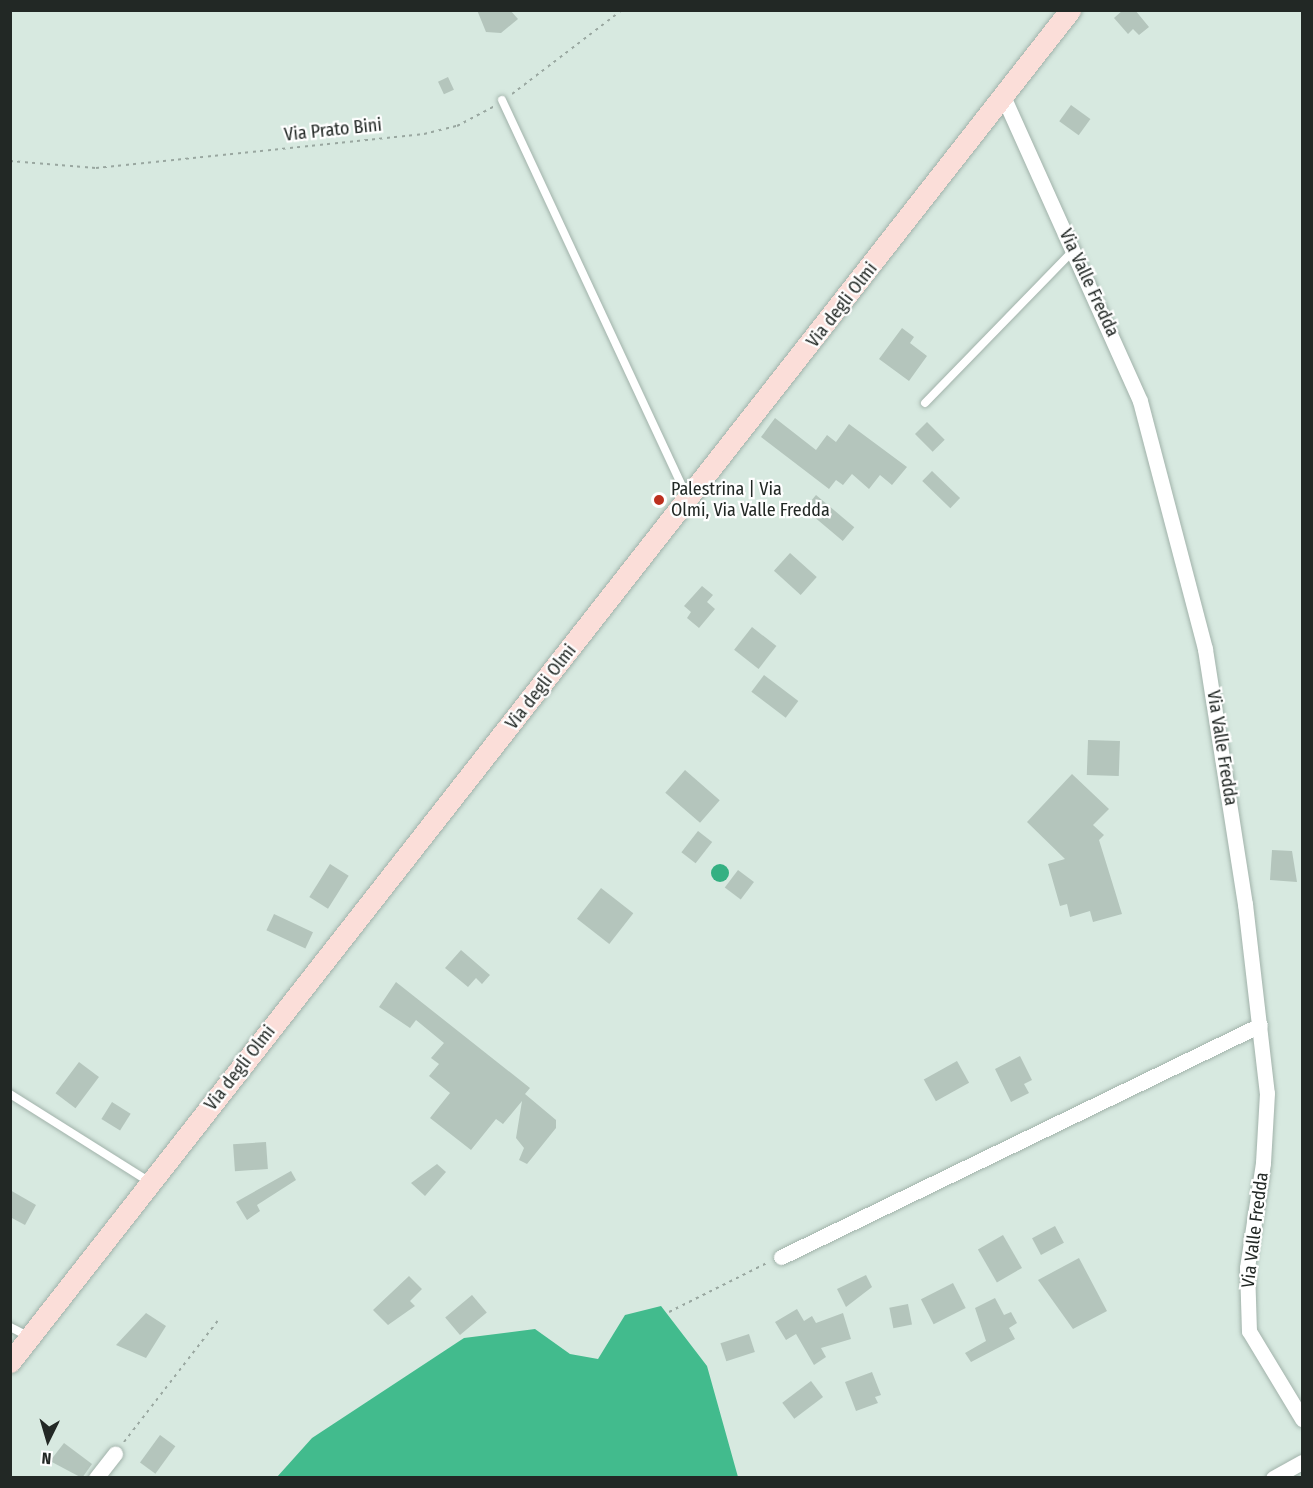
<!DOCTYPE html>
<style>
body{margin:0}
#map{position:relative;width:1313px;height:1488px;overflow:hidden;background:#d7e9e0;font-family:"Fira Sans Condensed",sans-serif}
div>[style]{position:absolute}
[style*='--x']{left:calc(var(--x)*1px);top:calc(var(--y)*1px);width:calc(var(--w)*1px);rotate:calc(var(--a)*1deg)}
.forest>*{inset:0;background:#42bb8d}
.water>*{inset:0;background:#34b082}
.round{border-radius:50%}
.building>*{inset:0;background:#b4c5bc;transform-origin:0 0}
.path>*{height:2px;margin-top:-1px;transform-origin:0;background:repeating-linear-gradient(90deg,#99a7a0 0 3px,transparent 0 7.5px)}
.roads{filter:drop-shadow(0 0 2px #a1b2aa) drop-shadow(0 0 2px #a1b2aa)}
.lane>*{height:8px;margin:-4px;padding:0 4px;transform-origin:4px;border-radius:4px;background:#fff}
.street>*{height:15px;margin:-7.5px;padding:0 7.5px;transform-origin:7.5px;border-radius:7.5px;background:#fff}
.secondary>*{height:21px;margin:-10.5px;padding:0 10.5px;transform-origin:10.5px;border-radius:10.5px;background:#fbded9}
.dots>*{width:16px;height:16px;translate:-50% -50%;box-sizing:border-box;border:3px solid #fff;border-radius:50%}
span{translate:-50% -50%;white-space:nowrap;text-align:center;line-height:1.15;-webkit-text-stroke:4.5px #fff;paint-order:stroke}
.street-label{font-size:18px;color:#222825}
.poi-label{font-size:18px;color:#222825}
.left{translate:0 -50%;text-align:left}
.frame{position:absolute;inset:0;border:12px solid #222825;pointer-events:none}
.north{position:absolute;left:18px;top:1410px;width:60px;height:60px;-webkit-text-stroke:4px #fff;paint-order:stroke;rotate:185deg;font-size:16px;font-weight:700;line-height:24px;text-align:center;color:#222825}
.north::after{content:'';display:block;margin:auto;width:21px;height:27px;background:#222825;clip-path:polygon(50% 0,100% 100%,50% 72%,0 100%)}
</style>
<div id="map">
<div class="forest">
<div style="clip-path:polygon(661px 1306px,707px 1366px,738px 1477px,277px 1477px,312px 1438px,464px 1338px,535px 1329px,570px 1354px,598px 1359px,625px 1315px)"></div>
</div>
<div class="water">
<div class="round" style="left:711px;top:864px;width:18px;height:18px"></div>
</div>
<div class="building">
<div style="clip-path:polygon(477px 10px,510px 10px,518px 19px,501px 33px,486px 32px)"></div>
<div style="clip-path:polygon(1123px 10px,1135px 10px,1149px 27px,1139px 35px,1133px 29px,1128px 34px,1114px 18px)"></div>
<div style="left:448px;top:77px;width:14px;height:11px;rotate:65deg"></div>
<div style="left:1071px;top:105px;width:24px;height:20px;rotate:36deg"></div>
<div style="clip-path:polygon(902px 328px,914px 337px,910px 343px,927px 356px,909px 381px,879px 359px)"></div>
<div style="clip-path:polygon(775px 418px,816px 450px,827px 435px,836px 442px,849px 424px,907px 467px,892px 485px,880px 475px,869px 489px,852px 474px,843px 485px,836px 480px,829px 489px,761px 437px)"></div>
<div style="left:927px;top:422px;width:25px;height:17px;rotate:45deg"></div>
<div style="left:932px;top:471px;width:39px;height:14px;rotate:44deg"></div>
<div style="left:816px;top:495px;width:50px;height:18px;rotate:40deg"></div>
<div style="left:790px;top:553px;width:36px;height:24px;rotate:42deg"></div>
<div style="clip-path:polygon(702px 586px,713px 595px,707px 602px,715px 609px,699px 628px,687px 618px,691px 612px,684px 606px)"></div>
<div style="left:752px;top:627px;width:31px;height:29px;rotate:38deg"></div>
<div style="left:764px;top:675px;width:43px;height:21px;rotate:37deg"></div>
<div style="left:1088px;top:740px;width:32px;height:35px;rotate:2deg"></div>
<div style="left:685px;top:770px;width:46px;height:30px;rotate:41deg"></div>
<div style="clip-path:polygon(1072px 774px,1109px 809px,1093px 825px,1104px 835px,1099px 840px,1122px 914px,1093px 922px,1090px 911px,1070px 917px,1067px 904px,1060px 906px,1048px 864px,1065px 859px,1027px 822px)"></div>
<div style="left:698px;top:831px;width:18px;height:27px;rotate:38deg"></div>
<div style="clip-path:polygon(1272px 850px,1292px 851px,1297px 882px,1270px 880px)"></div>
<div style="left:330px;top:864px;width:22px;height:39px;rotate:32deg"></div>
<div style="left:738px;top:870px;width:20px;height:22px;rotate:37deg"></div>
<div style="left:601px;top:888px;width:41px;height:39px;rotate:38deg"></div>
<div style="left:274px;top:914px;width:43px;height:18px;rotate:25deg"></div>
<div style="clip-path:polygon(461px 950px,490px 975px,482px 984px,476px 978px,468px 987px,445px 968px)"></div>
<div style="clip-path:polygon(396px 982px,530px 1088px,525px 1094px,556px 1120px,556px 1128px,527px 1164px,519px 1160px,524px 1148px,516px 1138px,522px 1101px,503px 1124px,496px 1119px,471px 1150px,430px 1118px,450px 1093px,429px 1076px,439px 1064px,431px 1058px,444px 1043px,416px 1020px,410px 1028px,379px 1007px)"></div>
<div style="clip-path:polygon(1020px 1056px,1032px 1080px,1024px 1084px,1029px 1093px,1011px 1102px,995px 1069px)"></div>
<div style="left:957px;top:1061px;width:25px;height:38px;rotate:61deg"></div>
<div style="left:79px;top:1062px;width:25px;height:39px;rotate:37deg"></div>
<div style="left:112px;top:1102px;width:22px;height:20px;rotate:32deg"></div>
<div style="left:266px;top:1142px;width:27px;height:33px;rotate:86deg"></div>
<div style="clip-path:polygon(437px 1164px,446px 1172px,425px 1196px,411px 1183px)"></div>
<div style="clip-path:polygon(291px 1171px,296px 1180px,257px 1205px,260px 1211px,247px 1220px,236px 1202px)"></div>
<div style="clip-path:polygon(10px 1190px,36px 1205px,25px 1225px,10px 1217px)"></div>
<div style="left:1055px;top:1226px;width:19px;height:26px;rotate:62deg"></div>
<div style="left:1003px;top:1235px;width:38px;height:29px;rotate:60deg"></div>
<div style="clip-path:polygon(1079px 1258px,1107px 1311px,1073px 1329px,1038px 1280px)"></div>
<div style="clip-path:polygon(866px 1275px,872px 1287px,846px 1307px,837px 1289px)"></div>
<div style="clip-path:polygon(409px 1276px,422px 1289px,410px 1301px,415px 1306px,388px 1325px,373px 1310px)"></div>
<div style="left:953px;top:1283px;width:28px;height:36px;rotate:63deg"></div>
<div style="left:472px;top:1295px;width:23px;height:35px;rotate:50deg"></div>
<div style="clip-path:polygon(995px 1298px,1004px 1315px,1011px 1312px,1017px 1323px,1009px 1328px,1015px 1339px,971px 1362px,965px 1353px,986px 1341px,975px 1308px)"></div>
<div style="left:908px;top:1304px;width:21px;height:19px;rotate:79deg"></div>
<div style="clip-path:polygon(797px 1309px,804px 1321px,812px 1316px,816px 1323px,843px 1313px,851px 1339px,821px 1348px,826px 1357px,814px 1365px,796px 1334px,786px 1340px,775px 1322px)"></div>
<div style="clip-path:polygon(146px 1313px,166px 1326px,146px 1358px,116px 1345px)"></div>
<div style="left:749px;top:1334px;width:19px;height:30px;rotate:72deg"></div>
<div style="clip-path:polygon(872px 1372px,881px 1395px,875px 1397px,878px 1403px,856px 1411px,845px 1382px)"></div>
<div style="left:811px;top:1381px;width:20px;height:36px;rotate:53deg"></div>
<div style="left:160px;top:1435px;width:19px;height:34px;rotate:36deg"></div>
<div style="clip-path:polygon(64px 1443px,92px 1464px,82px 1478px,50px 1461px)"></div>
</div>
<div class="path">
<div style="--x:512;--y:94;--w:138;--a:-37.4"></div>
<div style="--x:10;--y:161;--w:86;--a:4.7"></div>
<div style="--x:96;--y:168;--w:330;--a:-5.9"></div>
<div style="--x:424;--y:134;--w:34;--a:-14"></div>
<div style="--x:457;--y:126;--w:43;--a:-27.8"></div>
<div style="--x:669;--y:1312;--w:110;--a:-26.6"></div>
<div style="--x:124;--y:1442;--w:155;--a:-52.3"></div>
</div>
<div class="roads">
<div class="lane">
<div style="--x:502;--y:100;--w:437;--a:65"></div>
<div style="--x:925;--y:403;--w:212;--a:-45.8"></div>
<div style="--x:10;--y:1094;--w:163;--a:32.2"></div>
<div style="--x:10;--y:1327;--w:20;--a:27"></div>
</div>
<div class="street">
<div style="--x:1003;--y:96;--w:334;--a:65.8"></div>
<div style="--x:1140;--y:401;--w:256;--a:75.3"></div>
<div style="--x:1205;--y:649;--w:258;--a:81.1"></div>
<div style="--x:1245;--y:904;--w:190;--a:83.4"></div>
<div style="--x:1267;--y:1093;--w:70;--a:93.3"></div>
<div style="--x:1263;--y:1163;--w:106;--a:98.7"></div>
<div style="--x:1247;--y:1268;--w:63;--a:88.2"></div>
<div style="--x:1249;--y:1331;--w:103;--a:58.9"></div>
<div style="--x:781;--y:1257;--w:532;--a:-25.84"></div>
<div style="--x:96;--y:1478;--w:31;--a:-52"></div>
<div style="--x:1273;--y:1478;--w:33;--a:-29"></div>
</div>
<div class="secondary">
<div style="--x:10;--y:1362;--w:1718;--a:-51.9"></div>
</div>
</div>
<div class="dots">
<div style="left:659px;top:500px;background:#bc301f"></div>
</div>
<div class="street-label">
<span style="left:333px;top:130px;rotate:-6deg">Via Prato Bini</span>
<span style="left:1089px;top:283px;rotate:65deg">Via Valle Fredda</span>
<span style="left:842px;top:305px;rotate:-52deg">Via degli Olmi</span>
<span style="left:541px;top:687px;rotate:-52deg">Via degli Olmi</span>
<span style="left:1222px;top:748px;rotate:81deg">Via Valle Fredda</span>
<span style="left:240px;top:1068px;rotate:-52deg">Via degli Olmi</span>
<span style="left:1255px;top:1230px;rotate:-83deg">Via Valle Fredda</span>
</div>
<div class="poi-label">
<span class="left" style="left:671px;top:500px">Palestrina | Via<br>Olmi, Via Valle Fredda</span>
</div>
<div class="frame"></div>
<div class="north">N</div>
</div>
